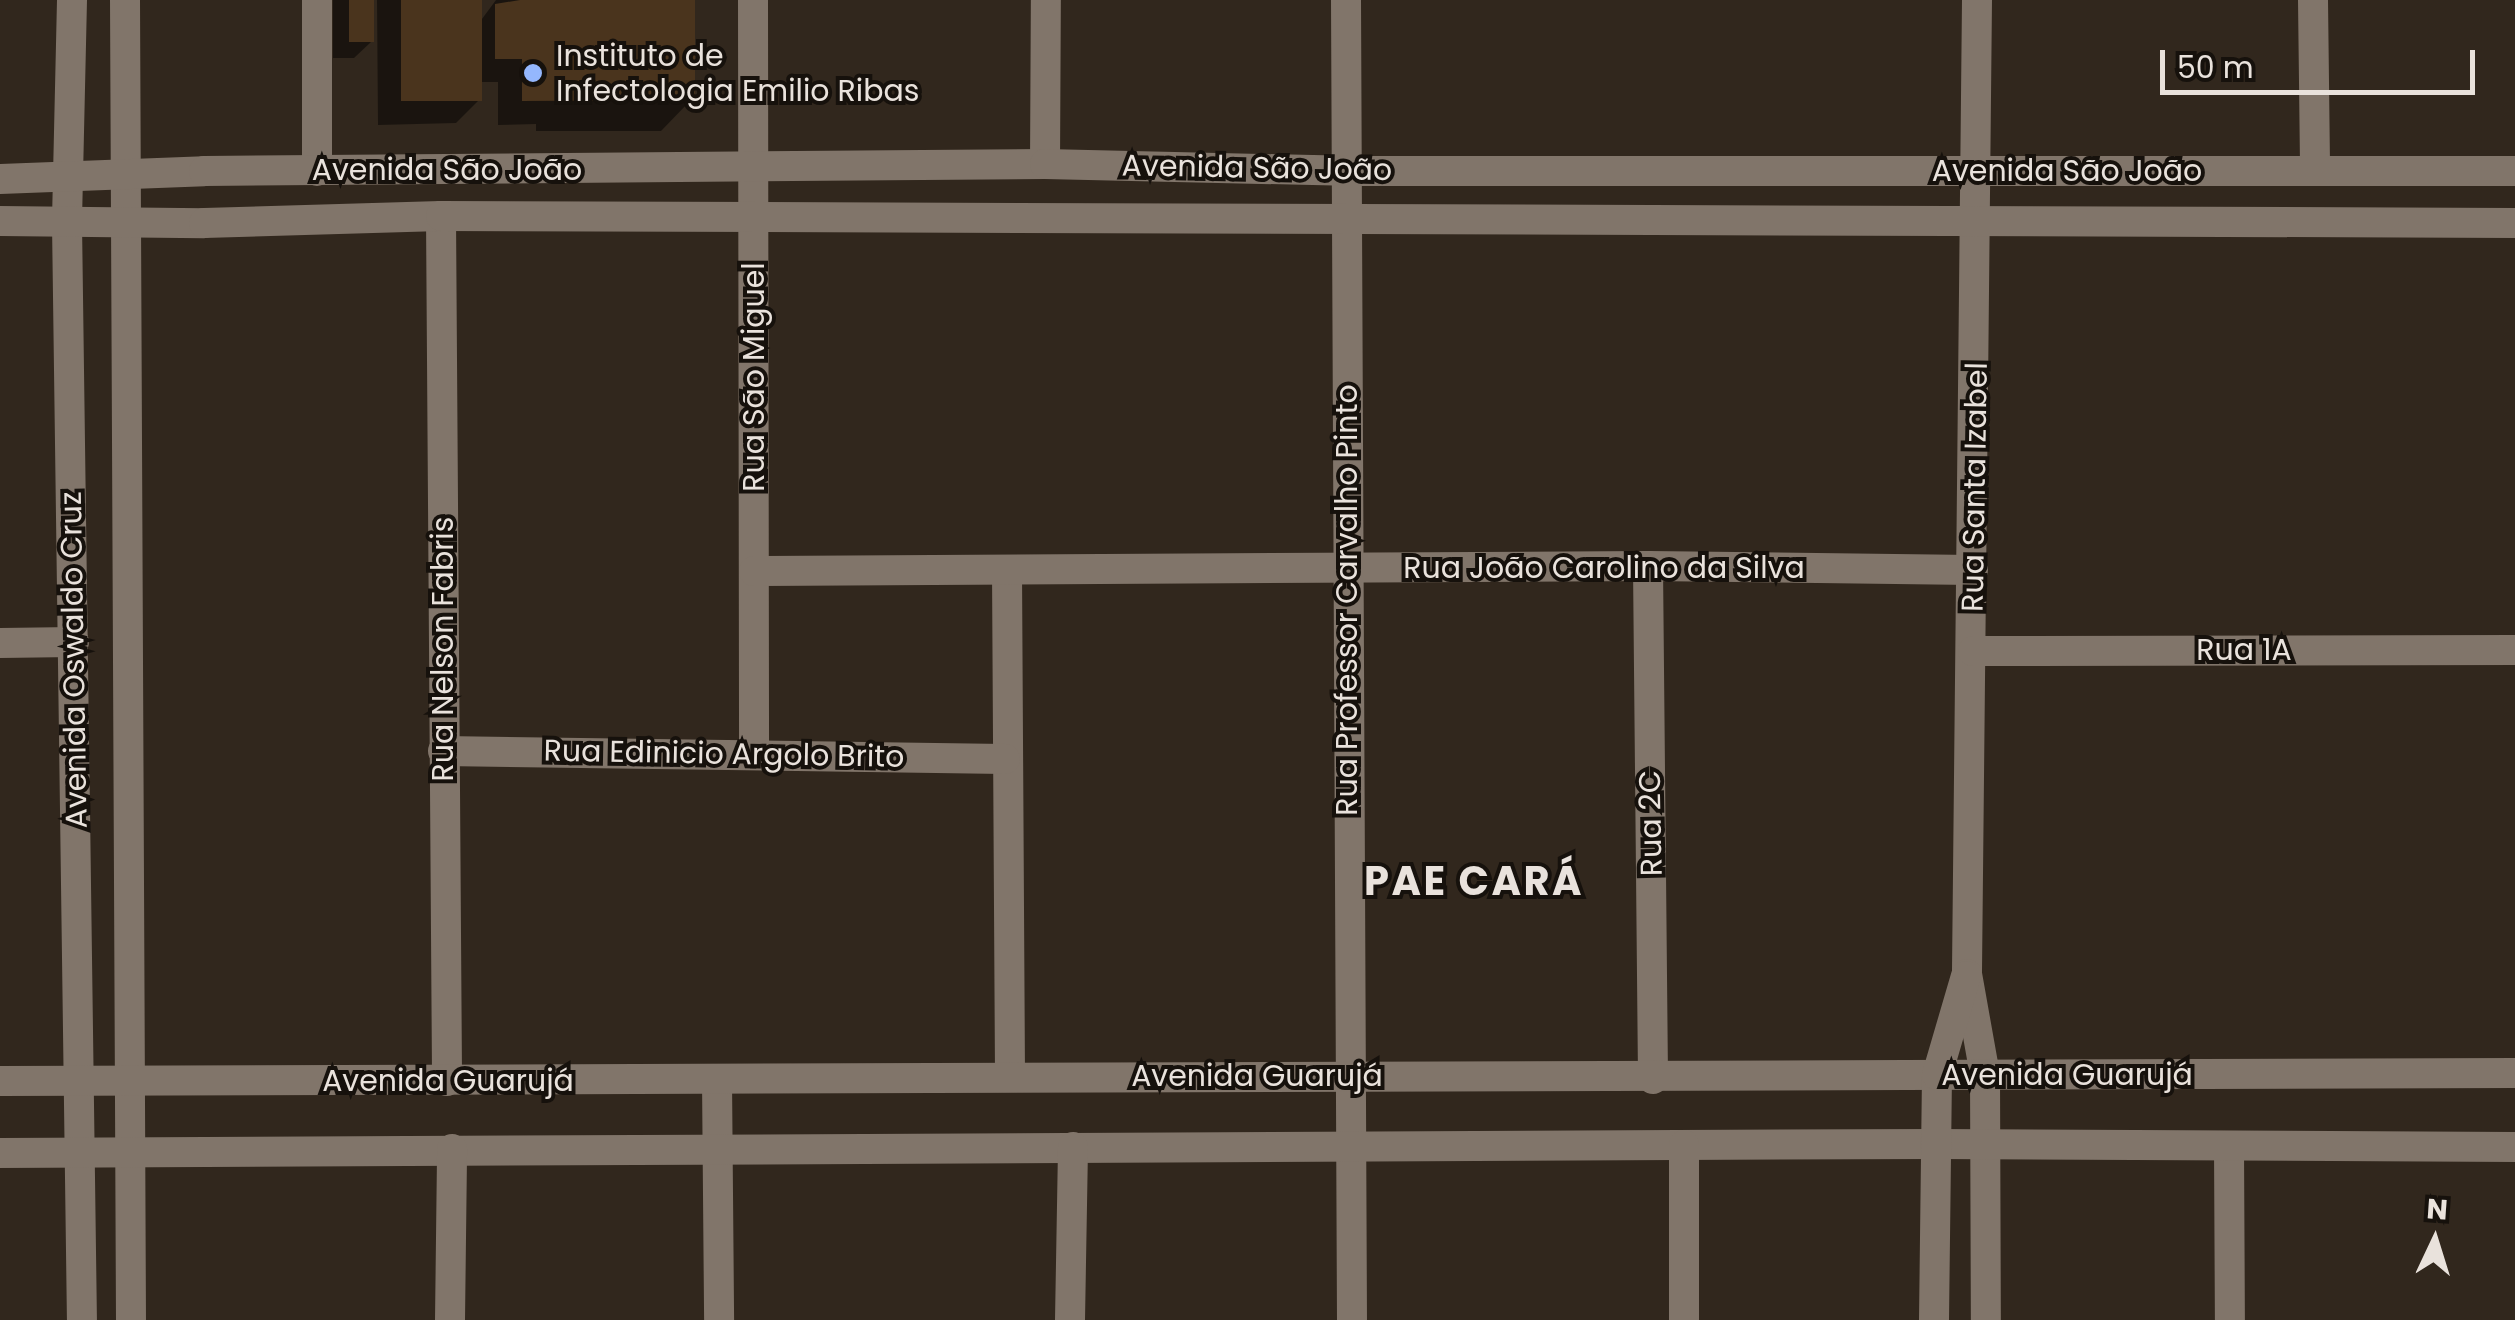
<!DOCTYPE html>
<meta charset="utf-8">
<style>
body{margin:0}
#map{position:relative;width:2515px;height:1320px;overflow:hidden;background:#31271d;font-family:Poppins,sans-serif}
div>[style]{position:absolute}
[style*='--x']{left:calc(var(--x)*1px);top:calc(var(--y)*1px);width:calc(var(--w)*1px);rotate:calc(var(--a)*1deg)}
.shadow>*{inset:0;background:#0007}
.building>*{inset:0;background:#4a341d;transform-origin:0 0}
.minor>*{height:30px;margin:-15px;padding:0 15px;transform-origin:15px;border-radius:15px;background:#81756a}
.dots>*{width:28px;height:28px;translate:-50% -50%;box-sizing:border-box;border:5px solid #16110c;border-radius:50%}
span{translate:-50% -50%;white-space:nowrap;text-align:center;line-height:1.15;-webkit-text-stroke:8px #16110c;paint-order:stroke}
.poi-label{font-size:30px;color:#e9e2dc}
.left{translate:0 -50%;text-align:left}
.street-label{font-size:30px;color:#e9e2dc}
.district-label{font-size:40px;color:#e9e2dc;font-weight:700;letter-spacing:2.5px}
.north{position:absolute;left:2385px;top:1190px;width:100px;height:100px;-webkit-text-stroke:8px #16110c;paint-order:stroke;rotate:4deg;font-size:28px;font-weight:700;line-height:40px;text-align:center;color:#e9e2dc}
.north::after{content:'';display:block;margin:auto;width:35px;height:45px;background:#e9e2dc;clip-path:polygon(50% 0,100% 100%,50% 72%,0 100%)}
.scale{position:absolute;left:2160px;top:50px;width:315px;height:45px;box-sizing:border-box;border:5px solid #e9e2dc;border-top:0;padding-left:12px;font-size:30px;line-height:35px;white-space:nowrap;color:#e9e2dc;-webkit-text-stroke:8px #16110c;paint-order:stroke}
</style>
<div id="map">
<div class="shadow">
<div style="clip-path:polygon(333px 0,371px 0,371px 42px,354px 58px,333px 58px)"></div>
<div style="clip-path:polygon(377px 0,479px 0,479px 23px,496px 0,693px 0,692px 99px,661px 131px,536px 131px,536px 124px,498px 125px,498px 82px,480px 82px,480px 99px,456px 123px,378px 125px)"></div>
</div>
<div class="building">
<div style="left:349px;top:0;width:25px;height:42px"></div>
<div style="left:401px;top:0;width:81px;height:101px"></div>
<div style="clip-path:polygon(520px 0,695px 0,695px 100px,522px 101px,522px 59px,495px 59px,495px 4px)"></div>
</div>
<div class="minor">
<div style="--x:72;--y:0;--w:223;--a:91.3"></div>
<div style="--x:67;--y:223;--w:1097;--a:89.22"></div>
<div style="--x:125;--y:0;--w:1320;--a:89.74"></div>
<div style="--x:317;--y:0;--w:171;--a:90"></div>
<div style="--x:753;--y:0;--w:754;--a:89.92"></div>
<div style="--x:1346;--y:0;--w:1320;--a:89.74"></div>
<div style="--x:1977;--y:0;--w:974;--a:90.59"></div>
<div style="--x:1967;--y:974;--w:103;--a:79.9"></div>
<div style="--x:1985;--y:1075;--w:245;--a:89.8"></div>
<div style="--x:2313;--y:0;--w:171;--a:89.3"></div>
<div style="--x:1045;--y:164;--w:164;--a:-89.7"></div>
<div style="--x:0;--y:179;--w:204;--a:-2.2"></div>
<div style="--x:204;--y:171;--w:841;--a:-0.48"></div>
<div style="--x:1045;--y:164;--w:300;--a:1.3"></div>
<div style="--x:1345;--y:171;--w:1170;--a:0"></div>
<div style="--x:441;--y:216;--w:865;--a:89.6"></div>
<div style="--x:0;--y:221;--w:204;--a:0.6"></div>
<div style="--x:204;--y:223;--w:237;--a:-1.7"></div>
<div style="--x:441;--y:216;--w:2074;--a:0.19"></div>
<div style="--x:1648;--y:566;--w:513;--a:89.44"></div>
<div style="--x:1007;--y:570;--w:505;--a:89.66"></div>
<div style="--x:754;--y:571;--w:894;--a:-0.32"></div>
<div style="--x:1648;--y:566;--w:325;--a:0.7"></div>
<div style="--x:0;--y:643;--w:74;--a:-0.8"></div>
<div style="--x:1973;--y:651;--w:542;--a:-0.11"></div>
<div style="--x:443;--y:751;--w:562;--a:0.82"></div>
<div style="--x:717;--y:1079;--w:241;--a:89.5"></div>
<div style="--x:0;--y:1081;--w:2515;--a:-0.18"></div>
<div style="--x:2229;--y:1147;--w:173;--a:89.7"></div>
<div style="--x:0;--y:1153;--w:1935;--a:-0.27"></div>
<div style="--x:1935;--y:1144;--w:580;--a:0.3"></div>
<div style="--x:450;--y:1320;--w:171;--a:-89.3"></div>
<div style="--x:1070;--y:1320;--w:173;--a:-89"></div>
<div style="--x:1684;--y:1320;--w:175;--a:-90"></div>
<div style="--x:1934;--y:1320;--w:245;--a:-89.3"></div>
<div style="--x:1937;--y:1075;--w:103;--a:-73.7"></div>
</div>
<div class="dots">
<div style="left:533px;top:73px;background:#94b7fd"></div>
</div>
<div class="poi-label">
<span class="left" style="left:556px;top:73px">Instituto de<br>Infectologia Emilio Ribas</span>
</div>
<div class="street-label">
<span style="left:1257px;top:168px;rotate:1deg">Avenida São João</span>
<span style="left:447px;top:170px">Avenida São João</span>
<span style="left:2067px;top:171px">Avenida São João</span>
<span style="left:754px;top:377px;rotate:-90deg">Rua São Miguel</span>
<span style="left:1975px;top:487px;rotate:-89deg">Rua Santa Izabel</span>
<span style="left:1604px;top:568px">Rua João Carolino da Silva</span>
<span style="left:1347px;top:600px;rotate:-90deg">Rua Professor Carvalho Pinto</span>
<span style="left:443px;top:649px;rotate:-90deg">Rua Nelson Fabris</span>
<span style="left:2244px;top:650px">Rua 1A</span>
<span style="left:74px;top:660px;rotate:-91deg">Avenida Oswaldo Cruz</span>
<span style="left:724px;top:754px;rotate:1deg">Rua Edinicio Argolo Brito</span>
<span style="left:1651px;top:823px;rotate:-91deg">Rua 2C</span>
<span style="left:2067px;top:1075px">Avenida Guarujá</span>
<span style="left:1257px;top:1076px">Avenida Guarujá</span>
<span style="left:448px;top:1081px">Avenida Guarujá</span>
</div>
<div class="district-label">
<span style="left:1474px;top:881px">PAE CARÁ</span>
</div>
<div class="north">N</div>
<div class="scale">50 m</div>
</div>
